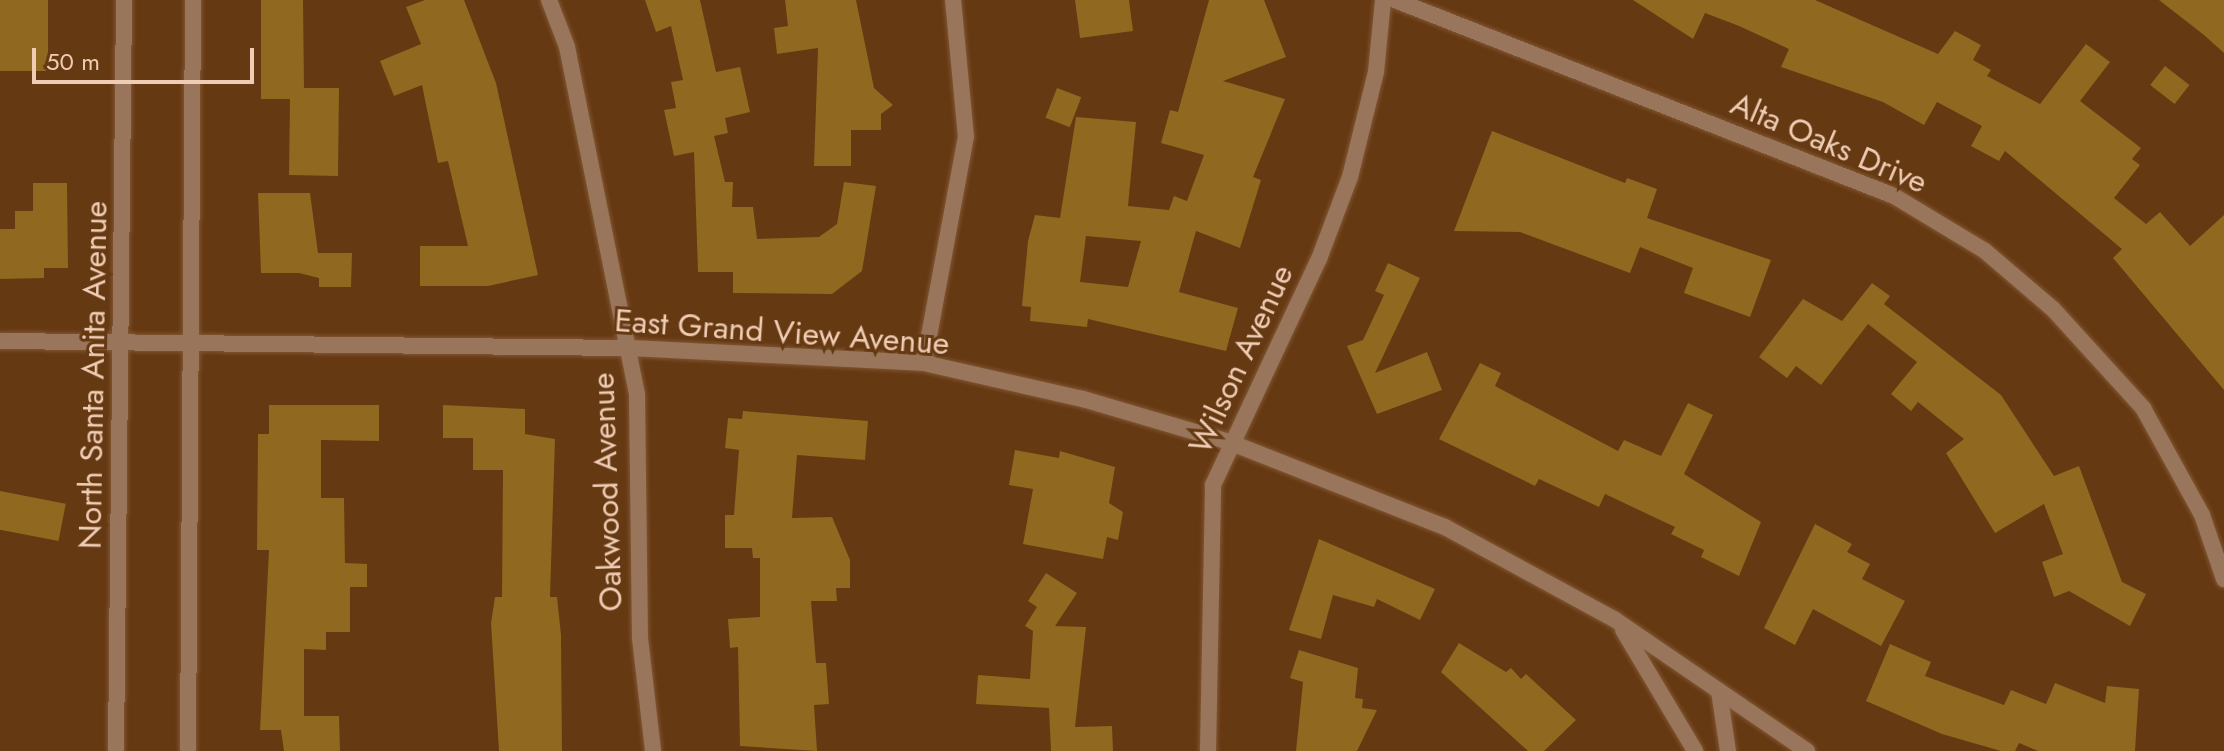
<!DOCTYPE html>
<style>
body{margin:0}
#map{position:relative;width:2224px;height:751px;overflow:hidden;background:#653912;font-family:Jost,sans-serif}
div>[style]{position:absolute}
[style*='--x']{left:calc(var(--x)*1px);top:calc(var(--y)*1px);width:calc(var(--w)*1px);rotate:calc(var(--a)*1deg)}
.building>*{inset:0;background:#90681f;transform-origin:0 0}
.roads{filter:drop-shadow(0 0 2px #815733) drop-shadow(0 0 2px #815733)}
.minor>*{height:16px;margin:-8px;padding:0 8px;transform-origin:8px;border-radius:8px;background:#99765b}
.tertiary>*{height:16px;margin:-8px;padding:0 8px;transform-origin:8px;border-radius:8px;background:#99765b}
span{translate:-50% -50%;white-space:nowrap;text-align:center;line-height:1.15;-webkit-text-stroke:6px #653912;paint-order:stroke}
.street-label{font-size:32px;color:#efcdb5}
.scale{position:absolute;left:32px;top:48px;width:222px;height:36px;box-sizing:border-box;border:4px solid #efcdb5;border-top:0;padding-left:10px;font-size:24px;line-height:28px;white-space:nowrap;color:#efcdb5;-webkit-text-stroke:6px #653912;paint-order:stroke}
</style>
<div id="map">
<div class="building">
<div style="left:0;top:0;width:48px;height:71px"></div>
<div style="clip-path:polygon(261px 0,303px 0,304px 88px,339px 88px,338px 176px,289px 175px,290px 99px,261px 99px)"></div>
<div style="clip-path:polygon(425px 0,464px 0,496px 83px,538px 275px,488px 286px,420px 286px,420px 246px,468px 246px,448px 161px,438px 163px,422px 85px,394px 96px,380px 61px,421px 44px,406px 7px)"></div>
<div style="clip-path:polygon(645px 0,700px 0,716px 72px,740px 67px,750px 112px,725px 118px,728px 133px,714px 136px,725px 182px,733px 182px,732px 207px,753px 207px,757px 239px,819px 237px,837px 224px,844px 182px,876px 186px,862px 271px,832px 294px,733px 293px,733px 272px,698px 272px,694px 152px,674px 156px,664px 110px,676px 108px,671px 82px,683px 80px,671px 26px,656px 32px)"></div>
<div style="clip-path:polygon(785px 0,856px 0,874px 88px,893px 105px,881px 114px,881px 130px,851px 130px,851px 166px,814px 166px,818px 48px,777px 54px,774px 28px,788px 26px)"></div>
<div style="clip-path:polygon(1075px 0,1129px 0,1133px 31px,1080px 38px)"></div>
<div style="clip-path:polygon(evenodd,1209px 0,1264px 0,1286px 57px,1223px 81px,1285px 99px,1253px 177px,1261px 180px,1240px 248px,1196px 231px,1179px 292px,1238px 308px,1226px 351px,1088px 319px,1087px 327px,1030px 321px,1031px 307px,1022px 306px,1028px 241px,1035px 215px,1060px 218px,1076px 117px,1136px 122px,1128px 206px,1169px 210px,1174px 196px,1187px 201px,1204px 155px,1161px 143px,1170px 110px,1178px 112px,1209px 0,1086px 236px,1141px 241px,1128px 287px,1080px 282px,1086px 236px)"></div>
<div style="clip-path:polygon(1633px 0,1815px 0,1938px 54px,1955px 31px,1981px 45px,1973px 60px,1991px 70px,1987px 76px,2040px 104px,2086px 44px,2110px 62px,2080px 101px,2141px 148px,2132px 159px,2140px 165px,2114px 198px,2146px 224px,2160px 212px,2190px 246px,2224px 215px,2224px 390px,2113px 258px,2122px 249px,2005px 151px,1999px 161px,1971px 146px,1982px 126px,1937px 102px,1924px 125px,1883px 102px,1781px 67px,1789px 49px,1739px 26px,1705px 13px,1693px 39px)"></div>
<div style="clip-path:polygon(2159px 0,2224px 0,2224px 53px,2204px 35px)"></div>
<div style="left:2165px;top:66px;width:31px;height:24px;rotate:38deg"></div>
<div style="left:1057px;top:88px;width:26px;height:32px;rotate:21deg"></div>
<div style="clip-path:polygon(1492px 131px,1625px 183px,1627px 178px,1657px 189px,1647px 218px,1771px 260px,1750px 317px,1684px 293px,1693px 268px,1640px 247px,1630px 273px,1520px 232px,1454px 231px)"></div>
<div style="clip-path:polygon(33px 183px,67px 183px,68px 268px,44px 268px,44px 278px,0 279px,0 229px,15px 229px,15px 211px,33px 211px)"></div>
<div style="clip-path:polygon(258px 193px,310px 193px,318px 253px,352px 253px,351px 287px,319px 287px,319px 278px,299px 273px,261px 273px)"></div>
<div style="clip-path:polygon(1388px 263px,1420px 278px,1375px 373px,1427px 352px,1442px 390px,1377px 414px,1347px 346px,1363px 340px,1384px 295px,1375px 291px)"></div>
<div style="clip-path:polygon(1872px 283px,1890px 296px,1884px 304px,2001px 395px,2054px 476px,2079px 466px,2122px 582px,2146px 594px,2130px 626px,2069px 591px,2054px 597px,2042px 562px,2063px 554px,2044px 504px,1995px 533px,1946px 453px,1964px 439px,1918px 402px,1911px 411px,1891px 394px,1917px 362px,1868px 324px,1821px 385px,1796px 366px,1787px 378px,1759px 357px,1803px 299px,1842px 321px)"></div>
<div style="clip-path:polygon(1480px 363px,1501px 373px,1495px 386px,1618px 451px,1624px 440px,1661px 456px,1688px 403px,1713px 415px,1684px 474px,1761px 522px,1739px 576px,1701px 557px,1704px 550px,1671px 534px,1675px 527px,1605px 494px,1599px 507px,1539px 479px,1535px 486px,1439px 439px)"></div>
<div style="clip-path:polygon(269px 405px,379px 405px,379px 441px,321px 440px,321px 498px,344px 498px,345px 563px,367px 564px,367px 587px,350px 587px,350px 632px,326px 632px,326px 650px,304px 649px,304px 716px,339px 716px,340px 751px,284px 751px,281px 730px,260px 730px,269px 550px,257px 550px,258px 434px,269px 434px)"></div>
<div style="clip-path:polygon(443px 405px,525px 409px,525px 434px,555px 439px,550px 597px,557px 597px,561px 635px,562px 751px,499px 751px,491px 623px,495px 597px,502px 597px,503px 470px,473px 470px,473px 438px,443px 438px)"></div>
<div style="clip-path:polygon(743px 411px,868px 421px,865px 460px,797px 455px,792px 518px,832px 517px,850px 560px,850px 588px,836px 588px,837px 601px,811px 601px,816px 663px,826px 663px,829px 704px,814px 705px,817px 751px,740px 746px,738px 647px,730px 648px,728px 619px,760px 617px,760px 558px,753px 558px,752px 548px,725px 548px,725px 515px,734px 515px,739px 450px,725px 448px,728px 418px,742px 419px)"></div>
<div style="clip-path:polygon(1015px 450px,1059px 458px,1060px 451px,1115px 467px,1109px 503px,1123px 512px,1118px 540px,1107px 537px,1103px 559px,1023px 544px,1033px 489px,1009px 485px)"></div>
<div style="left:0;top:491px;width:67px;height:38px;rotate:11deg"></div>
<div style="clip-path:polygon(1815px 524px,1852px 544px,1847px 552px,1870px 564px,1862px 579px,1905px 601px,1881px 646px,1813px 609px,1795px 645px,1764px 628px)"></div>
<div style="clip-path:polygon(1319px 539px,1435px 589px,1420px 620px,1377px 599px,1374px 607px,1333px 595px,1321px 639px,1289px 630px)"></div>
<div style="clip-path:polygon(1046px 573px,1077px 593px,1055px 626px,1086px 627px,1075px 727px,1112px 726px,1113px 751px,1051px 751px,1049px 708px,976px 704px,978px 675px,1030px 679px,1033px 631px,1025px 626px,1037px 607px,1028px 601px)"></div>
<div style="clip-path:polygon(1459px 643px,1506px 672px,1511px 668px,1521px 679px,1526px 674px,1576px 720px,1544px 751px,1528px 751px,1441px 672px)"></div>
<div style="clip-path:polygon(1890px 644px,1931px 662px,1925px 676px,2004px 705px,2011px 690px,2046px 704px,2055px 683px,2105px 703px,2107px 686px,2139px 689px,2135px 751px,2038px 751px,2019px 743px,2015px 751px,2001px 751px,1942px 734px,1866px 701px)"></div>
<div style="clip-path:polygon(1299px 650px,1358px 668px,1355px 698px,1363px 699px,1362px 708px,1377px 710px,1357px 751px,1296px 751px,1303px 682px,1290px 678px)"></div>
</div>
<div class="roads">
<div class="minor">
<div style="--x:549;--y:0;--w:50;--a:69"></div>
<div style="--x:567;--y:47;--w:354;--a:78.6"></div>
<div style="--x:637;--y:394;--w:244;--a:89.3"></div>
<div style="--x:640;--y:638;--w:114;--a:83.4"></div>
<div style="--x:1395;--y:0;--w:536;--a:21.44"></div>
<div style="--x:1894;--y:196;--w:106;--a:31.1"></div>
<div style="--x:1985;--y:251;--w:89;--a:40.5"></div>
<div style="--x:2053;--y:309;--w:134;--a:47.7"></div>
<div style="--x:2143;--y:408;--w:122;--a:61.1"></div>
<div style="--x:2202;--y:515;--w:68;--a:71"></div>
<div style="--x:0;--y:341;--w:629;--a:0.64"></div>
<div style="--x:629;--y:348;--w:295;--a:2.9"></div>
<div style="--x:924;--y:363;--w:163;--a:12.8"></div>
<div style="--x:1083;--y:399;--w:152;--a:16.4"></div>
<div style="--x:1229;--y:442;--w:232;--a:21.5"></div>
<div style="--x:1445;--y:527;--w:192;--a:28.6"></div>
<div style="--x:1614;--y:619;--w:234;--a:34.4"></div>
<div style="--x:924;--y:363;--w:230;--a:-79.5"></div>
<div style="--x:966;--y:137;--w:138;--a:-95.4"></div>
<div style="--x:1623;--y:630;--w:141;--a:59.2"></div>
<div style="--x:1719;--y:691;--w:61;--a:81.5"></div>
<div style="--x:1208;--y:751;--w:266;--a:-88.9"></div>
<div style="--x:1213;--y:485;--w:250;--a:-64.9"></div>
<div style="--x:1319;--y:259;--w:88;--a:-69.3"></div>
<div style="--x:1350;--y:177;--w:108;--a:-76.1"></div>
<div style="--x:1376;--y:72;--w:72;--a:-84.4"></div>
</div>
<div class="tertiary">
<div style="--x:116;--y:751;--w:751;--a:-89.39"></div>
<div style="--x:188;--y:751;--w:751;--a:-89.62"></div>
</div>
</div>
<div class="street-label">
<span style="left:1829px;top:143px;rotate:23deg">Alta Oaks Drive</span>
<span style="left:782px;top:332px;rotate:4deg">East Grand View Avenue</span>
<span style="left:1241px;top:359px;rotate:-65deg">Wilson Avenue</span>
<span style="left:93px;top:375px;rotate:-89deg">North Santa Anita Avenue</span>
<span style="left:607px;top:492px;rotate:-92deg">Oakwood Avenue</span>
</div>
<div class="scale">50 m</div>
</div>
